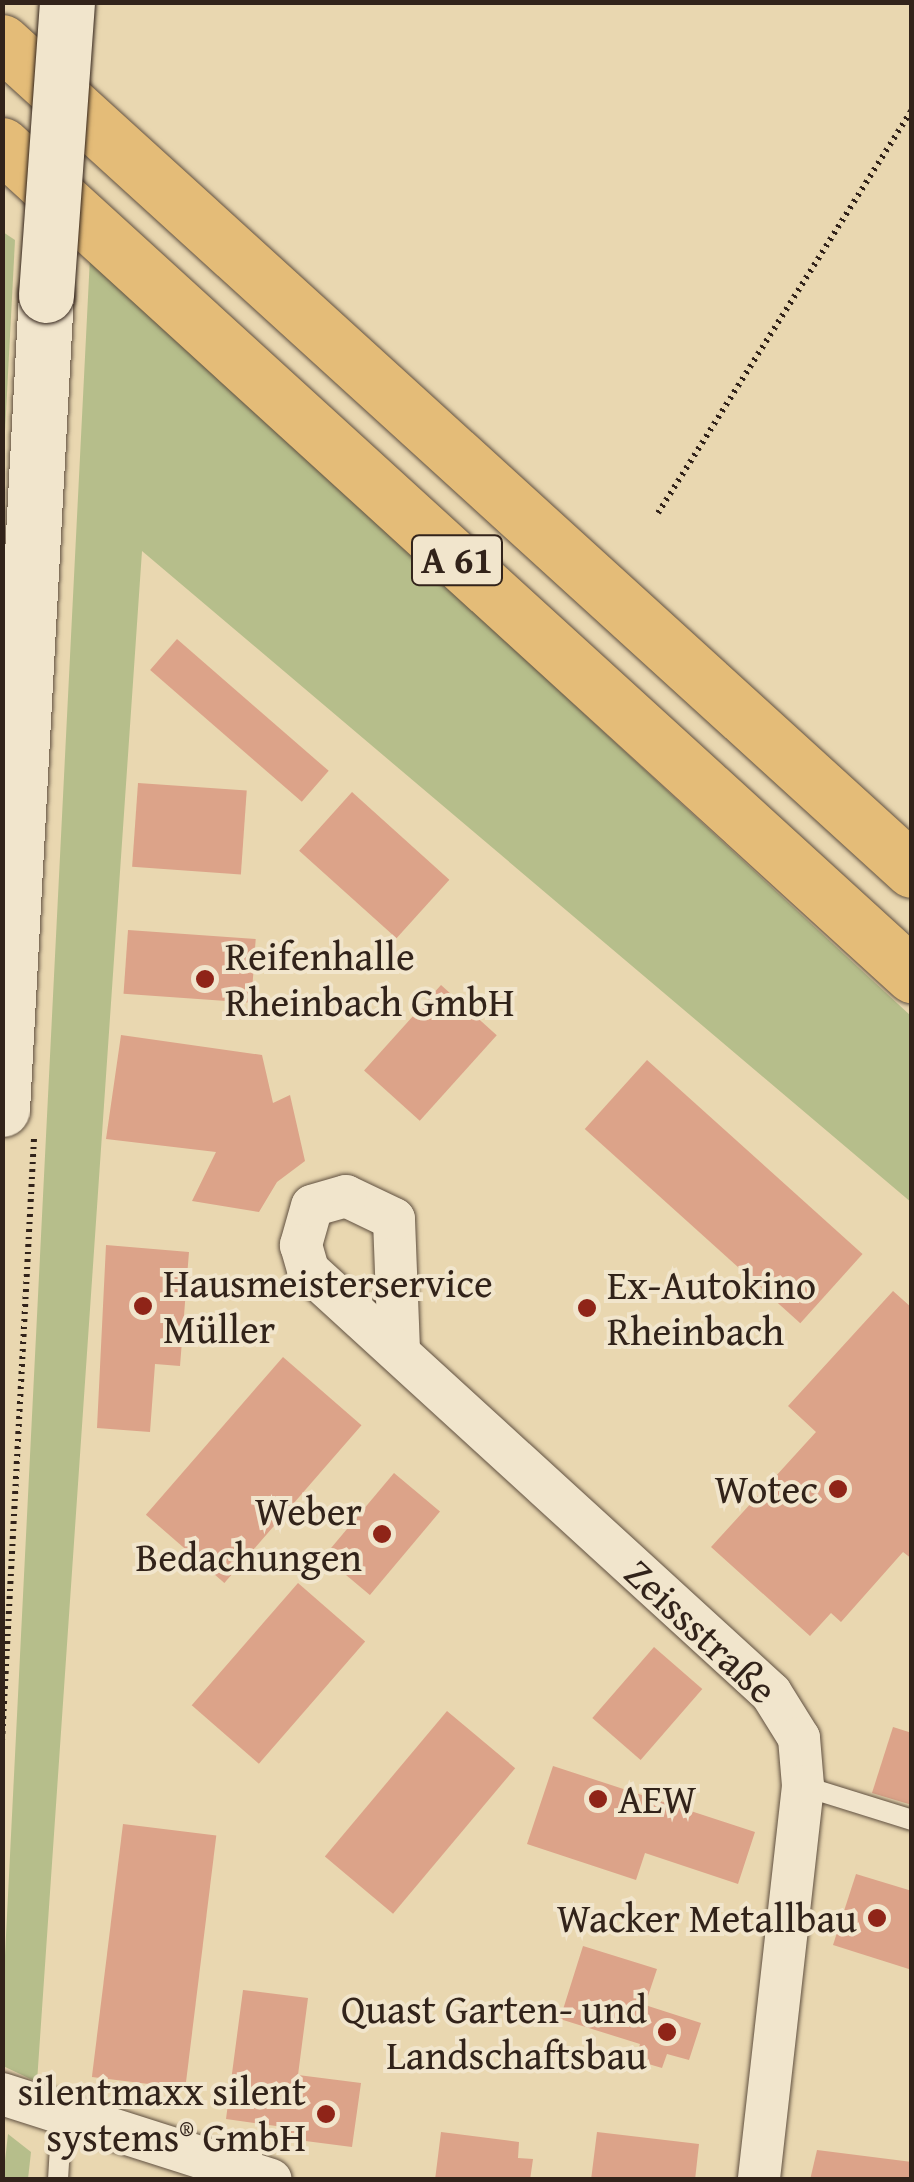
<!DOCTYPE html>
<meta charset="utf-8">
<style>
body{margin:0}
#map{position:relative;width:914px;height:2182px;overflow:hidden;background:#e9d7b0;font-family:"Gentium Book Plus",serif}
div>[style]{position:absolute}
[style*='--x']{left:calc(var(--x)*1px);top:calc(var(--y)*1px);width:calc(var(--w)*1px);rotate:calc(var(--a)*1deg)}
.green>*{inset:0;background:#b6be8b}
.building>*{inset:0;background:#dca389;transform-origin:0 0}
.path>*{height:6px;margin-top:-3px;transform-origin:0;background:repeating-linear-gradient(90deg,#32231a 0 2.5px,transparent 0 7.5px)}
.roads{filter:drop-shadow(0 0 2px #605040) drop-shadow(0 0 2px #605040)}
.service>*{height:20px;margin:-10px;padding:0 10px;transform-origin:10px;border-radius:10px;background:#f1e5cc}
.minor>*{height:42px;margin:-21px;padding:0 21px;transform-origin:21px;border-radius:21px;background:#f1e5cc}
.secondary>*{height:55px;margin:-27.5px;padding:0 27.5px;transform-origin:27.5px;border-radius:27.5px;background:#f1e5cc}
.motorway>*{height:55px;margin:-27.5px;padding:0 27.5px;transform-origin:27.5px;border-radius:27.5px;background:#e4bc78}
.bridges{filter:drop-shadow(0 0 2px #32231a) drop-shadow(0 0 2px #32231a)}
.secondary-bridge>*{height:55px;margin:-27.5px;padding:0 27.5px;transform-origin:27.5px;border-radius:27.5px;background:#f1e5cc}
.dots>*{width:28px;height:28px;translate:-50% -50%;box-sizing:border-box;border:5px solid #f1e5cc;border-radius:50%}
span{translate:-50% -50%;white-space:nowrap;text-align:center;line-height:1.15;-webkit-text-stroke:8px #f1e5cc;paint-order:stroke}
.shield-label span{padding:2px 8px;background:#f1e5cc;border:2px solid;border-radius:8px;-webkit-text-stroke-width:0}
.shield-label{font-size:38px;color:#32231a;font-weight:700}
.poi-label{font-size:40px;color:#32231a}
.left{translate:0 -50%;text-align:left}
.right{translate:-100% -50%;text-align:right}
.street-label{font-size:40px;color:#32231a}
.frame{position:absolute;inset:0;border:5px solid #32231a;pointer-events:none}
</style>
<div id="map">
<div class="green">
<div style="clip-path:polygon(3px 232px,15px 240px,3px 470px)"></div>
<div style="clip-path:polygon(90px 257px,911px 1016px,912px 1203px,142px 551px,37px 2082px,3px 2066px,3px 1995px)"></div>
<div style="clip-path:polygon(8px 2134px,31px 2152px,28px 2179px,3px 2179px)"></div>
</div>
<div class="building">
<div style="left:177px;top:639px;width:201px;height:41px;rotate:41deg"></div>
<div style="left:138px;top:783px;width:109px;height:84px;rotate:4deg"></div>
<div style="left:352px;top:792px;width:131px;height:79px;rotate:42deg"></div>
<div style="left:128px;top:930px;width:128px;height:64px;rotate:4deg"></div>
<div style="left:441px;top:985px;width:75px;height:115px;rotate:42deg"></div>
<div style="clip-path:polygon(121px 1035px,262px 1055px,273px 1103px,290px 1095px,305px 1161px,277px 1182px,259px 1212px,192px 1201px,216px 1152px,106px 1139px)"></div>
<div style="left:647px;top:1060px;width:290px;height:93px;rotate:42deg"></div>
<div style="clip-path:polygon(106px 1245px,189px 1252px,180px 1366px,155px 1364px,150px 1432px,97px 1428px)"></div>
<div style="clip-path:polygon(893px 1291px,912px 1308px,912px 1559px,903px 1552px,841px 1622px,831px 1613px,810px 1636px,711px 1547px,816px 1432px,788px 1406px)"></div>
<div style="left:283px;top:1357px;width:104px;height:209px;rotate:41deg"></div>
<div style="left:394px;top:1473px;width:60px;height:109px;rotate:40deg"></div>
<div style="left:298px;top:1583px;width:89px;height:162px;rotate:41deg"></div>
<div style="left:654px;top:1647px;width:64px;height:94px;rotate:41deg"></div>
<div style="left:447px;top:1711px;width:89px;height:190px;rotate:40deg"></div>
<div style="clip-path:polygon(893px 1727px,912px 1733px,912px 1805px,872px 1793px)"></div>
<div style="clip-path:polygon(553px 1766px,755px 1832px,738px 1884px,645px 1853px,636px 1880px,527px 1844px)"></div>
<div style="left:123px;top:1824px;width:94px;height:255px;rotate:7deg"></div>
<div style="clip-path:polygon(856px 1874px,912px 1891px,912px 1970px,833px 1945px)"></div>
<div style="clip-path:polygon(583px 1946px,657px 1969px,645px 2005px,701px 2023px,689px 2060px,667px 2054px,662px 2068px,635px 2060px,640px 2044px,560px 2019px)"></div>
<div style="clip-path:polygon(243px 1990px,308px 1998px,298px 2075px,361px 2083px,352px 2147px,290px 2139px,291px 2128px,226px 2119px)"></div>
<div style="clip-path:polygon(441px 2132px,519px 2142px,518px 2158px,533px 2159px,530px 2180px,435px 2180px)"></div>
<div style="clip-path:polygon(597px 2132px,699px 2144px,695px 2180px,591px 2180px)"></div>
<div style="clip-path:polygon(817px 2150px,912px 2162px,910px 2180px,810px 2180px)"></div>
</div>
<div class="path">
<div style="--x:658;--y:513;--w:477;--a:-57.8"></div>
<div style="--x:2;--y:1741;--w:604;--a:-86.96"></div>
</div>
<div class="roads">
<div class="service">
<div style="--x:803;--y:1786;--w:114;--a:17.3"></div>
<div style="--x:58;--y:2180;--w:67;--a:-86.6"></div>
</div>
<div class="minor">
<div style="--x:399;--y:1350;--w:131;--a:-92.2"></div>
<div style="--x:394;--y:1219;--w:53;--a:-154.4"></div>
<div style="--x:346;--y:1196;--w:35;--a:164"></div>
<div style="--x:312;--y:1206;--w:41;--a:105.8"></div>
<div style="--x:301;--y:1245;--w:26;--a:74"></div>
<div style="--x:308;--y:1270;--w:627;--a:42.42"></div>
<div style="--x:771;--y:1693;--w:53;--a:58.1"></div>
<div style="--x:799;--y:1738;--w:48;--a:85.2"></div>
<div style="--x:803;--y:1786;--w:396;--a:96.4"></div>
<div style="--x:2;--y:2094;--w:282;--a:17.7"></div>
</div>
<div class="secondary">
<div style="--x:2;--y:1109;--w:815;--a:-86.91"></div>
</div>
<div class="motorway">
<div style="--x:2;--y:42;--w:1230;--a:42.3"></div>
<div style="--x:2;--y:145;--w:1232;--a:42.37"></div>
</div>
</div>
<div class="bridges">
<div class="secondary-bridge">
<div style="--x:46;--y:295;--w:294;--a:-85.9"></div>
</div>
</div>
<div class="dots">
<div style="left:205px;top:979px;background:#8f2418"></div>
<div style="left:143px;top:1306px;background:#8f2418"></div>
<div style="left:587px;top:1308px;background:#8f2418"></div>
<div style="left:838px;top:1489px;background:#8f2418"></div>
<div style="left:382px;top:1534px;background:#8f2418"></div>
<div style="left:598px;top:1799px;background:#8f2418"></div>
<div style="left:877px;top:1918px;background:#8f2418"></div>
<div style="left:667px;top:2032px;background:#8f2418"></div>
<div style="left:326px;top:2114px;background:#8f2418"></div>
</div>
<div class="shield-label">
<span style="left:457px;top:560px">A 61</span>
</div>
<div class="poi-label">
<span class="left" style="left:225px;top:979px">Reifenhalle<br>Rheinbach GmbH</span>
<span class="left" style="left:163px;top:1306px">Hausmeisterservice<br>Müller</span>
<span class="left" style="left:607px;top:1308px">Ex-Autokino<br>Rheinbach</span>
<span class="right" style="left:818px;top:1489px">Wotec</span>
<span class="right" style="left:362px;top:1534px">Weber<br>Bedachungen</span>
<span class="left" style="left:618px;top:1799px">AEW</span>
<span class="right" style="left:857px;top:1918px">Wacker Metallbau</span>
<span class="right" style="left:647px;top:2032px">Quast Garten- und<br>Landschaftsbau</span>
<span class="right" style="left:306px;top:2114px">silentmaxx silent<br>systems® GmbH</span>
</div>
<div class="street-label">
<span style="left:701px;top:1631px;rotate:43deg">Zeissstraße</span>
</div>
<div class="frame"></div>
</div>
